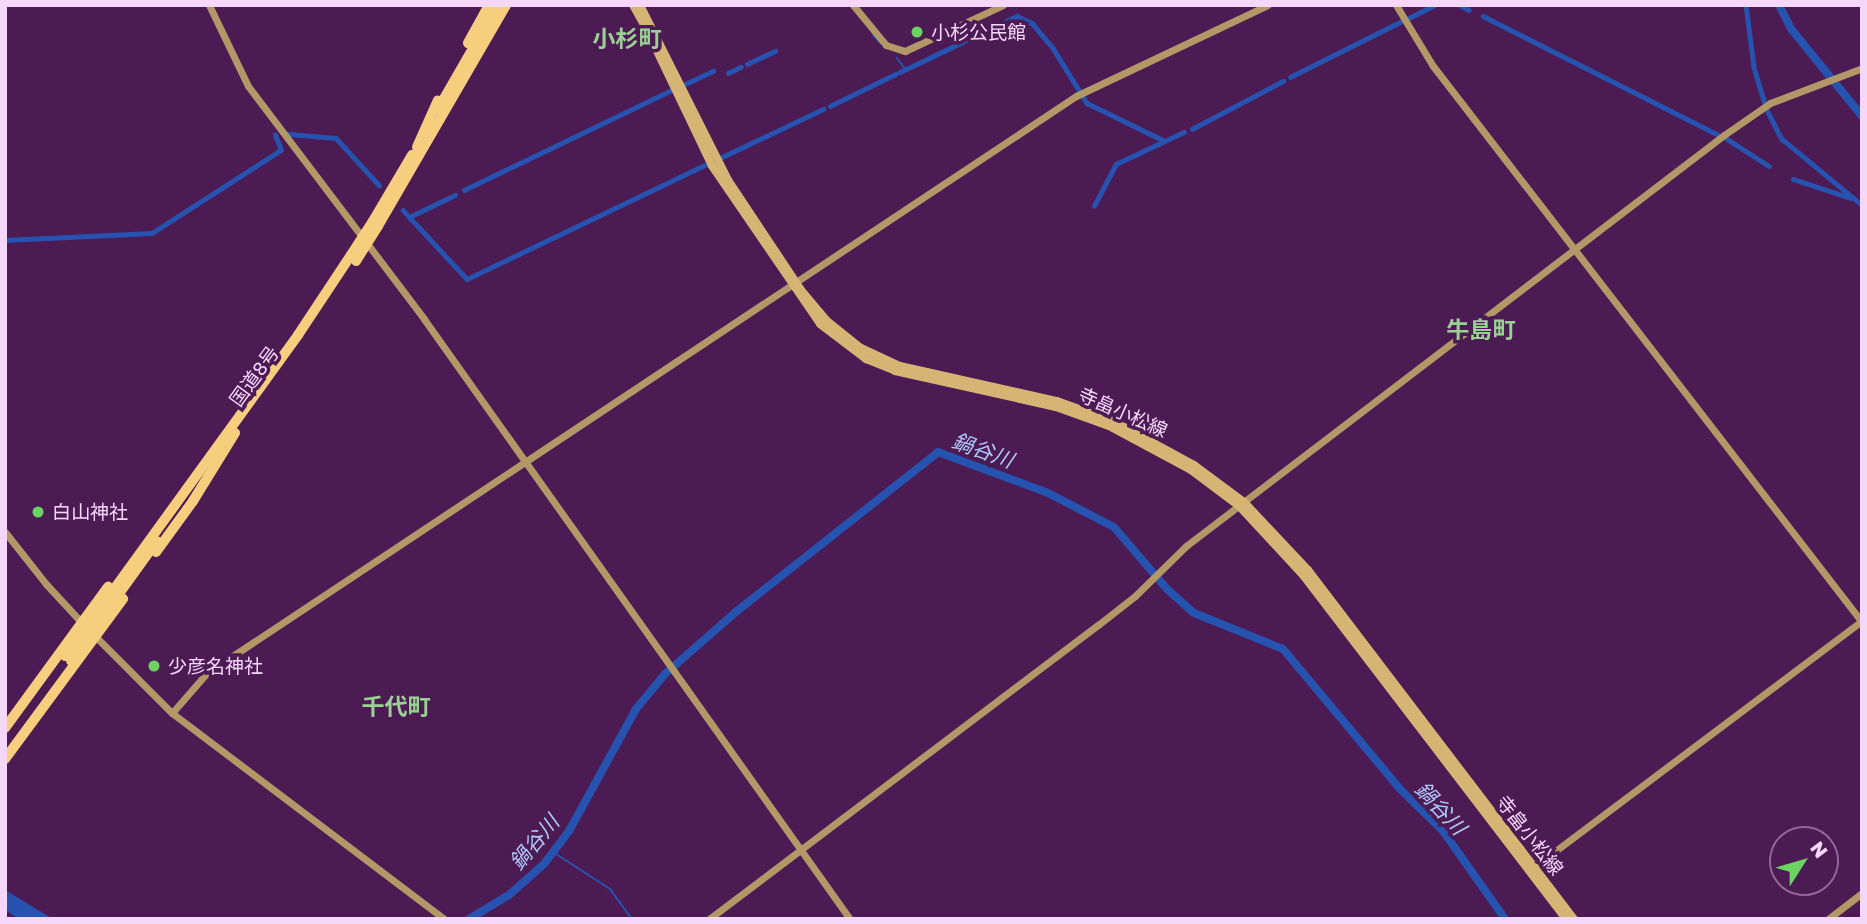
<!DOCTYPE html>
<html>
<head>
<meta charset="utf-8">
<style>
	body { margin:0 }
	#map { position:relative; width:1867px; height:924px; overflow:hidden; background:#4c1b53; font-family:"Golos Text","Noto Sans JP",sans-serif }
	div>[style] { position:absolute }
	.water>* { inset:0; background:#2553af }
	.stream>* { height:2px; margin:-1px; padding:0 1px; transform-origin:1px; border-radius:1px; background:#2553af }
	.canal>* { height:4.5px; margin:-2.25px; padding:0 2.25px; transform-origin:2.25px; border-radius:2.25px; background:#2553af }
	.river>* { height:8px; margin:-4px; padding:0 4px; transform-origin:4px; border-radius:4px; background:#2553af }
	.secondary>* { height:7px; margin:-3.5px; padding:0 3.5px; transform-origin:3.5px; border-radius:3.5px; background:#b39867 }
	.primary>* { height:8px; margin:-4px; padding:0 4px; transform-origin:4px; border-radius:4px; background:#d6b473 }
	.highway>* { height:10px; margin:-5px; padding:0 5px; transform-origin:5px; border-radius:5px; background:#f7cd7e }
	.highway-bridge>* { height:10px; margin:-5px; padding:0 5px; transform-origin:5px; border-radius:5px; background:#f7cd7e }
	.dots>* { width:19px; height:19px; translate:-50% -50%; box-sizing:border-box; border:4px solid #4c1b53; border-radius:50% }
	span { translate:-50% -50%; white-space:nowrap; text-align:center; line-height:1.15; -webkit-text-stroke:7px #4c1b53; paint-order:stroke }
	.poi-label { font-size:19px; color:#f5d8f9 }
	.left { translate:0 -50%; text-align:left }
	.street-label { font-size:19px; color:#f5d8f9 }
	.water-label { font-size:21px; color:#aec9f9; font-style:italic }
	.quarter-label { font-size:23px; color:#9ad094; font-weight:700 }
	.frame { position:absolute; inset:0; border:7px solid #f5d8f9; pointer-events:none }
	.north { position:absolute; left:1769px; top:826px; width:70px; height:70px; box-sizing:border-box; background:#4c1b53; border:2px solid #906795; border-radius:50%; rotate:53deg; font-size:19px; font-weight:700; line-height:28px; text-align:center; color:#f5d8f9 }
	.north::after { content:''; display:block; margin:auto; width:24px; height:32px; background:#6cd362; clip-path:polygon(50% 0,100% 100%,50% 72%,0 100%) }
</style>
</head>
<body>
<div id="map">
	<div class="water">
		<div style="clip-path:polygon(5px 890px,53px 919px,19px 919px,5px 910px)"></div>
	</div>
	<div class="stream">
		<div style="left:873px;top:35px;width:12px;rotate:48deg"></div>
		<div style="left:897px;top:58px;width:14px;rotate:54deg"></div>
		<div style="left:553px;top:852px;width:68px;rotate:33deg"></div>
		<div style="left:610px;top:889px;width:37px;rotate:54deg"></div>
	</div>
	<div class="canal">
		<div style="left:1460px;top:5px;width:10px;rotate:29deg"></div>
		<div style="left:1746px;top:5px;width:63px;rotate:82.6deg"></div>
		<div style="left:1483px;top:16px;width:264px;rotate:26.8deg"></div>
		<div style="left:1407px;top:19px;width:31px;rotate:-27deg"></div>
		<div style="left:747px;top:64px;width:31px;rotate:-25deg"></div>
		<div style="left:1755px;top:71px;width:41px;rotate:72.9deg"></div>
		<div style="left:1767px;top:110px;width:33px;rotate:63deg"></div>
		<div style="left:1782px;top:139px;width:104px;rotate:39.5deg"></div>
		<div style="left:900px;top:72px;width:130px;rotate:-25.6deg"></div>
		<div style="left:1017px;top:16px;width:17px;rotate:25deg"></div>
		<div style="left:1032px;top:23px;width:33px;rotate:50deg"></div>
		<div style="left:1053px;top:48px;width:65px;rotate:58.3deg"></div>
		<div style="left:1087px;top:103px;width:85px;rotate:26deg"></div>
		<div style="left:728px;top:73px;width:14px;rotate:-25deg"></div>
		<div style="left:1290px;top:77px;width:123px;rotate:-26.6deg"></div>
		<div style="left:685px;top:84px;width:31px;rotate:-25deg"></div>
		<div style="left:830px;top:106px;width:73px;rotate:-25.9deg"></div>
		<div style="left:1192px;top:129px;width:103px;rotate:-27.8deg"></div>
		<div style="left:289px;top:134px;width:47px;rotate:4.9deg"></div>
		<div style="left:336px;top:138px;width:64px;rotate:47.5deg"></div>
		<div style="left:1727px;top:139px;width:50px;rotate:32.7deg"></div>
		<div style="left:722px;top:157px;width:112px;rotate:-25.4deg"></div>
		<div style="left:1793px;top:179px;width:61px;rotate:18.1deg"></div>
		<div style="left:464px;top:190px;width:231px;rotate:-25.7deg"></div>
		<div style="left:1094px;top:206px;width:47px;rotate:-62.4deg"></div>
		<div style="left:1116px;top:164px;width:75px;rotate:-25.2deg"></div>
		<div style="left:403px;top:210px;width:15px;rotate:48deg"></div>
		<div style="left:409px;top:217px;width:51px;rotate:-25.6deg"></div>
		<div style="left:416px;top:224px;width:75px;rotate:47.2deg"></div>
		<div style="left:467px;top:279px;width:266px;rotate:-25.6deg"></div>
		<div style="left:5px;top:240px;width:147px;rotate:-2.7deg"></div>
		<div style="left:152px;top:233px;width:153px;rotate:-32.8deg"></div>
		<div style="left:281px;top:150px;width:16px;rotate:-112deg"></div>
	</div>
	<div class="river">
		<div style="left:1779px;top:5px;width:28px;rotate:63deg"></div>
		<div style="left:1792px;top:30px;width:111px;rotate:50.9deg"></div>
		<div style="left:469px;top:919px;width:47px;rotate:-31deg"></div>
		<div style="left:509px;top:895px;width:47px;rotate:-41.5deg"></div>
		<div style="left:544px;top:864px;width:41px;rotate:-52.9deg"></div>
		<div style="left:569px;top:831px;width:139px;rotate:-61.2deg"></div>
		<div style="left:636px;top:709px;width:45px;rotate:-50.4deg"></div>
		<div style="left:665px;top:674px;width:96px;rotate:-41.2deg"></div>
		<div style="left:737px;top:611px;width:256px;rotate:-38.3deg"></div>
		<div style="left:938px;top:452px;width:117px;rotate:20.4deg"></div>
		<div style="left:1048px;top:493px;width:74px;rotate:27.3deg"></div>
		<div style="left:1114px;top:527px;width:82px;rotate:49.5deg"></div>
		<div style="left:1167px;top:589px;width:36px;rotate:42deg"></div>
		<div style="left:1194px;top:613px;width:96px;rotate:22deg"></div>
		<div style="left:1283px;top:649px;width:182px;rotate:50.1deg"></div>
		<div style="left:1400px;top:789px;width:60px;rotate:44.3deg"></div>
		<div style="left:1443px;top:831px;width:108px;rotate:54.8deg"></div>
	</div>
	<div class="secondary">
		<div style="left:209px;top:5px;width:90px;rotate:64.3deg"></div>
		<div style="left:248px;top:86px;width:292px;rotate:52.9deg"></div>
		<div style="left:424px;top:319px;width:736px;rotate:54.63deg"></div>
		<div style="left:853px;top:5px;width:52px;rotate:50.5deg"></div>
		<div style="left:886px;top:45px;width:20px;rotate:18deg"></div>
		<div style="left:905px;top:51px;width:108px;rotate:-25.1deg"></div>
		<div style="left:1396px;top:5px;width:71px;rotate:58.8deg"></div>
		<div style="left:1433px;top:66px;width:702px;rotate:52.35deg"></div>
		<div style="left:5px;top:532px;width:66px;rotate:51.7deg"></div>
		<div style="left:46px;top:584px;width:56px;rotate:47.2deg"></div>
		<div style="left:92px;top:633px;width:113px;rotate:45deg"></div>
		<div style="left:172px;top:713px;width:341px;rotate:37.1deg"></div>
		<div style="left:172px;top:713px;width:50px;rotate:-49deg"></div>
		<div style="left:205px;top:675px;width:14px;rotate:-36deg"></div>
		<div style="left:216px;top:667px;width:1032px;rotate:-33.58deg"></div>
		<div style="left:1076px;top:96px;width:212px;rotate:-25.4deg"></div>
		<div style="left:1530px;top:870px;width:415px;rotate:-36.9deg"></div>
		<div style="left:709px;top:919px;width:488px;rotate:-37.1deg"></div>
		<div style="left:1098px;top:625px;width:47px;rotate:-38.1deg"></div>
		<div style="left:1135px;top:596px;width:71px;rotate:-44.4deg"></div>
		<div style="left:1186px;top:546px;width:677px;rotate:-37.38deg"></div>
		<div style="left:1724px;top:135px;width:56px;rotate:-34.8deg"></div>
		<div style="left:1770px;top:103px;width:98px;rotate:-20.8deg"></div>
		<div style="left:1828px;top:919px;width:43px;rotate:-37.4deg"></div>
	</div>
	<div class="primary">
		<div style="left:633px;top:5px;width:39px;rotate:61deg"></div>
		<div style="left:640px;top:5px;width:196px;rotate:63.3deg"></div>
		<div style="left:728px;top:180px;width:132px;rotate:56.4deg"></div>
		<div style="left:801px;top:290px;width:40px;rotate:50deg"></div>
		<div style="left:827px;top:321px;width:43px;rotate:38.5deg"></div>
		<div style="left:861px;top:348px;width:43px;rotate:24.8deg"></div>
		<div style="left:900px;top:366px;width:161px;rotate:12.6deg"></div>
		<div style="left:1057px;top:401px;width:62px;rotate:19.9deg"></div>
		<div style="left:1115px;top:422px;width:90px;rotate:28.6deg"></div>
		<div style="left:1194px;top:465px;width:62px;rotate:36.5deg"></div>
		<div style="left:1244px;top:502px;width:93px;rotate:46.7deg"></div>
		<div style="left:1308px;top:570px;width:439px;rotate:52.7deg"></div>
		<div style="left:657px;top:51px;width:127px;rotate:64.4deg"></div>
		<div style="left:712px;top:166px;width:191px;rotate:55.6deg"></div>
		<div style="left:820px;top:324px;width:58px;rotate:37.3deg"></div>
		<div style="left:866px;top:359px;width:31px;rotate:22deg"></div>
		<div style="left:895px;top:371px;width:165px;rotate:12.6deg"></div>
		<div style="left:1056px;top:407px;width:56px;rotate:19.7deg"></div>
		<div style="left:1109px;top:426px;width:93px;rotate:28.2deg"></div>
		<div style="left:1191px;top:470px;width:60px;rotate:36.9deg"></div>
		<div style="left:1239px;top:506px;width:94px;rotate:47.2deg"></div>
		<div style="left:1303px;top:575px;width:433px;rotate:52.6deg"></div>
	</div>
	<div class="highway">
		<div style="left:468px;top:43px;width:43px;rotate:-61.1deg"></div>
		<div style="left:438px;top:109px;width:120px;rotate:-60deg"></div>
		<div style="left:417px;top:147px;width:51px;rotate:-65.9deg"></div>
		<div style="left:373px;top:221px;width:77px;rotate:-59.4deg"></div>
		<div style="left:378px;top:226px;width:255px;rotate:-59.9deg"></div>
		<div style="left:156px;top:552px;width:63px;rotate:-54deg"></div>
		<div style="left:193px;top:501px;width:80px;rotate:-58.3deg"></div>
		<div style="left:107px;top:599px;width:326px;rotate:-54.1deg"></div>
		<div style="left:298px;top:335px;width:96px;rotate:-56.5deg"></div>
		<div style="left:113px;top:602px;width:75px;rotate:-54.2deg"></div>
		<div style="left:5px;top:728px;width:175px;rotate:-53.9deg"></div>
		<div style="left:5px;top:759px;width:199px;rotate:-53.6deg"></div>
	</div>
	<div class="highway-bridge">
		<div style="left:351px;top:255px;width:40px;rotate:-57.1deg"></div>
		<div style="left:356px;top:261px;width:41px;rotate:-57.8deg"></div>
		<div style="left:65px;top:656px;width:71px;rotate:-53.6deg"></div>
		<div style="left:71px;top:661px;width:72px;rotate:-54.6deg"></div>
	</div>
	<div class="dots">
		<div style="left:917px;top:32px;background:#6cd362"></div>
		<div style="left:38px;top:512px;background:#6cd362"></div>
		<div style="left:154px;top:666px;background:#6cd362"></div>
	</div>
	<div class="poi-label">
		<span class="left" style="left:931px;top:32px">小杉公民館</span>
		<span class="left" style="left:52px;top:512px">白山神社</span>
		<span class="left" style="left:168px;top:666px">少彦名神社</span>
	</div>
	<div class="street-label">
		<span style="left:254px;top:376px;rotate:-54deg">国道8号</span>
		<span style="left:1123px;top:412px;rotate:24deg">寺畠小松線</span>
		<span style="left:1530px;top:835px;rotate:52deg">寺畠小松線</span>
	</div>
	<div class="water-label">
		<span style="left:983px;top:450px;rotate:20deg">鍋谷川</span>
		<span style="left:1441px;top:808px;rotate:47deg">鍋谷川</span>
		<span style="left:534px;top:842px;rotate:-50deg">鍋谷川</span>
	</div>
	<div class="quarter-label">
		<span style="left:627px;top:38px">小杉町</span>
		<span style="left:1481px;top:329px">牛島町</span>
		<span style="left:396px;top:706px">千代町</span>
	</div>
	<div class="frame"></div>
	<div class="north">N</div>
</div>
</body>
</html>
